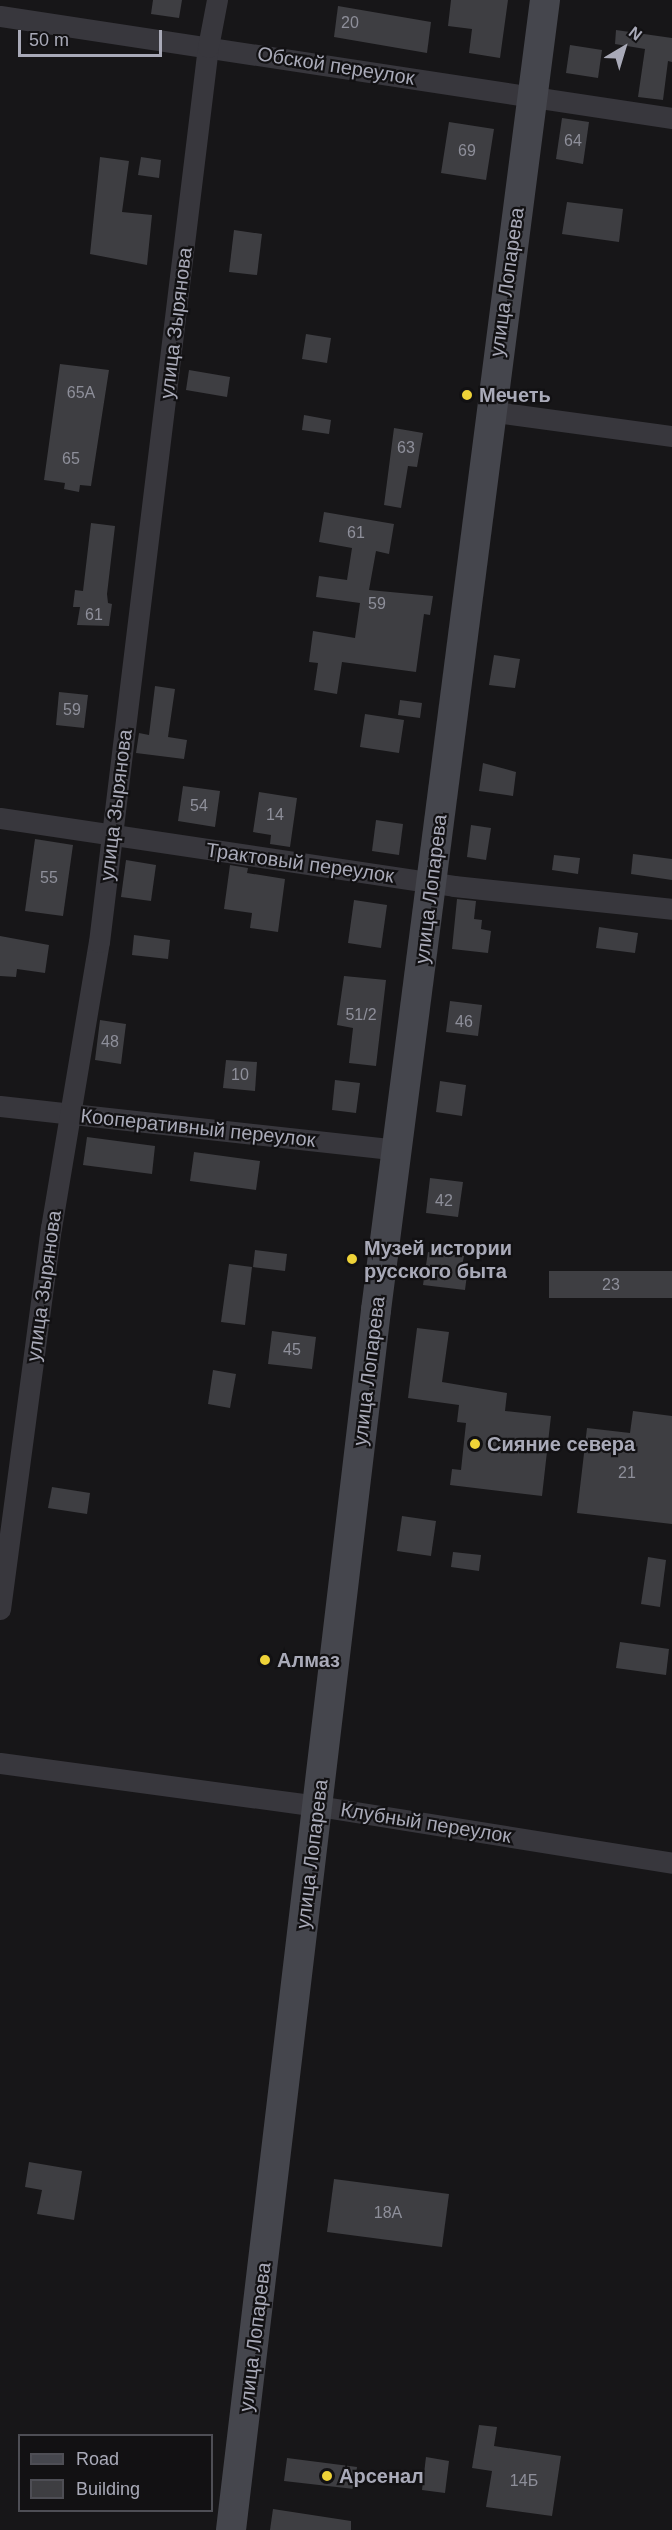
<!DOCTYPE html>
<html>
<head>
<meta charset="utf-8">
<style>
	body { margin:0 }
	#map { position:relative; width:672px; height:2530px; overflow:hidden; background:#171618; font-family:Helvetica,sans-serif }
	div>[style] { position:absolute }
	.building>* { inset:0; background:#3e3e42 }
	.minor>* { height:21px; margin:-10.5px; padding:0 10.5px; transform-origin:10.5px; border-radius:10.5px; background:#38373d }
	.secondary>* { height:30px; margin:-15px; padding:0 15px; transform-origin:15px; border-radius:15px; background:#45464d }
	.dots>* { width:16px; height:16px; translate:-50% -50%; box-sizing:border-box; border:3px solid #121113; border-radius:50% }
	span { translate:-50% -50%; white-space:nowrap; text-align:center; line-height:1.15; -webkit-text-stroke:4.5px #121113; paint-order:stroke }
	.number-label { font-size:16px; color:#8e8f9a }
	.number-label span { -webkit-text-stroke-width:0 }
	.street-label { font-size:20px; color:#a9aab8 }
	.poi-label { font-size:20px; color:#a9aab8; font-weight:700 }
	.left { translate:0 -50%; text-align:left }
	.legend { position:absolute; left:18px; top:2434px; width:195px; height:78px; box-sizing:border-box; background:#121113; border:2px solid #4e4e55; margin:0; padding:8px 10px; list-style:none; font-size:18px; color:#a9aab8 }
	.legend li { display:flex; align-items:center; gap:12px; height:30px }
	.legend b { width:30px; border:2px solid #4e4e55 }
	.north { position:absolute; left:594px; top:18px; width:60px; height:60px; -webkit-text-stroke:4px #121113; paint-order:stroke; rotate:38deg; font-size:16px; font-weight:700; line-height:24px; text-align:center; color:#a9aab8 }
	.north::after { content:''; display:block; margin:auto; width:21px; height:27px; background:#a9aab8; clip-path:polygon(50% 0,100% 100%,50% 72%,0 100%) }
	.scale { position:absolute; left:18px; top:30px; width:144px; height:27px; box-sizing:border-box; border:3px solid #a9aab8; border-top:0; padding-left:8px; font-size:18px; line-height:21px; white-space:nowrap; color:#a9aab8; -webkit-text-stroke:4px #121113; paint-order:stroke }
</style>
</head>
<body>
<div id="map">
	<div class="building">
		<div style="clip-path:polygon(153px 0,182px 0,179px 18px,151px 14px)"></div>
		<div style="clip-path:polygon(451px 0,508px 0,500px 58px,469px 53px,472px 29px,448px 26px)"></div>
		<div style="clip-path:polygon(338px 6px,431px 22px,427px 53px,334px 37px)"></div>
		<div style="clip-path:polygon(616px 30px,672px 38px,672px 62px,668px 61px,663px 100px,638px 97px,645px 49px,615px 44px)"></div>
		<div style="clip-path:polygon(570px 45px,602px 50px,598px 78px,566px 73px)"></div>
		<div style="clip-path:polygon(562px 118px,589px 122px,583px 164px,556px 159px)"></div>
		<div style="clip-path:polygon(449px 122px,494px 129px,486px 180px,441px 173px)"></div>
		<div style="clip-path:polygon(100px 157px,129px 161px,122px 212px,152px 215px,147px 265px,90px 254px)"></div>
		<div style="clip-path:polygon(141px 157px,161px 160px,159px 178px,138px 175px)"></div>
		<div style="clip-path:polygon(567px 202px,623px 209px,619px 242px,562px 234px)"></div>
		<div style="clip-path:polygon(234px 230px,262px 234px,257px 275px,229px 272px)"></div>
		<div style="clip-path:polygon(306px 334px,331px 338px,327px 363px,302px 359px)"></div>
		<div style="clip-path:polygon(60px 364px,109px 370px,91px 486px,80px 485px,79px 492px,64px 489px,65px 483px,44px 480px)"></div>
		<div style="clip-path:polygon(189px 370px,230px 377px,227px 397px,186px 390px)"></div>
		<div style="clip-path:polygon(304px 415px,331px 420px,329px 434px,302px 430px)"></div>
		<div style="clip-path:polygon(394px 428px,423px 433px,417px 467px,408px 466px,401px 508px,384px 505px)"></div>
		<div style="clip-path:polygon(324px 512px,394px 524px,389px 554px,376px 551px,369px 590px,433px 596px,430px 615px,424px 614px,416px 672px,342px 662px,337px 694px,314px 690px,318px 663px,309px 662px,313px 631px,355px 638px,360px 603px,316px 597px,319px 576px,347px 580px,352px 548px,319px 542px)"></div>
		<div style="clip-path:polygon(91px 523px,115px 526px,107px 594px,108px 603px,112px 604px,109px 626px,77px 625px,80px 607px,73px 607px,75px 590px,83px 591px)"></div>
		<div style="clip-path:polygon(494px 655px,520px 659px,515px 688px,489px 685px)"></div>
		<div style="clip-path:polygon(155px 686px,175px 689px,168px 737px,187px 740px,184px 759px,136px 753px,139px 733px,149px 735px)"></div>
		<div style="clip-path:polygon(59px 692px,88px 695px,84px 728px,56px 725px)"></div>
		<div style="clip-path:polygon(400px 700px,422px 703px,420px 718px,398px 715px)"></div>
		<div style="clip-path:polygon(365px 714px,404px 720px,399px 753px,360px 747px)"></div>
		<div style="clip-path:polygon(483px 763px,516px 772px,513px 796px,479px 791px)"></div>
		<div style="clip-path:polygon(183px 786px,220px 791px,215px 827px,178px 821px)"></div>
		<div style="clip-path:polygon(259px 792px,297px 798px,290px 847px,270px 844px,271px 835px,253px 832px)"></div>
		<div style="clip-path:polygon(376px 820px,403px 824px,399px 855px,372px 851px)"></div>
		<div style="clip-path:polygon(471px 825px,491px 828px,486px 860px,467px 857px)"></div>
		<div style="clip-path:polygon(35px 839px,73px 845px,63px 916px,25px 911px)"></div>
		<div style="clip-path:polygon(633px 854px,672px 859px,672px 880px,631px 874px)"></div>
		<div style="clip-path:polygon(554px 855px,580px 858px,578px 874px,552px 870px)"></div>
		<div style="clip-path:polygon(126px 860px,156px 865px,151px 901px,121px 897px)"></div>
		<div style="clip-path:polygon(230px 865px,248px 868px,247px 873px,285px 879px,278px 932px,250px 928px,252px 913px,224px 909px)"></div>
		<div style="clip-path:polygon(457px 899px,476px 901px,474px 919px,482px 920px,481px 929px,491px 931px,488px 953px,452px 949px)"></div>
		<div style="clip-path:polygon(354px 900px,387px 905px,381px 948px,348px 943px)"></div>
		<div style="clip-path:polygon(599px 927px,638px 933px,635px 953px,596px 948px)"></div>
		<div style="clip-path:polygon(134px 935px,170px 940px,168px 959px,132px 955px)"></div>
		<div style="clip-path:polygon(0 936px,49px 945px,45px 973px,17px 969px,16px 977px,0 976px)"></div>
		<div style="clip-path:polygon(344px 976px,386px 980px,376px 1066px,349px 1063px,353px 1028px,337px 1025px)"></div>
		<div style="clip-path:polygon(450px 1001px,482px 1005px,478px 1036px,446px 1032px)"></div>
		<div style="clip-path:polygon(100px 1020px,126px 1024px,121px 1064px,95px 1060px)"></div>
		<div style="clip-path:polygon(226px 1060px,257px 1062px,255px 1091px,223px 1088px)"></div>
		<div style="clip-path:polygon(335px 1080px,360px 1083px,356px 1113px,332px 1110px)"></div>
		<div style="clip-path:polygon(440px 1081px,466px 1085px,462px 1116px,436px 1112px)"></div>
		<div style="clip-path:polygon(87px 1137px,155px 1146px,152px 1174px,83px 1165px)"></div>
		<div style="clip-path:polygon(194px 1152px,260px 1161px,256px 1190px,190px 1181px)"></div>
		<div style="clip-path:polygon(430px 1178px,463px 1182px,458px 1217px,426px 1213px)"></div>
		<div style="clip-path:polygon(255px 1250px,287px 1254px,285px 1271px,253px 1267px)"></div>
		<div style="clip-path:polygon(428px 1252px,464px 1256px,462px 1266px,468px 1267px,465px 1290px,423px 1285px)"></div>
		<div style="clip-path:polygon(229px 1264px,252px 1267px,245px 1325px,221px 1322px)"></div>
		<div style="clip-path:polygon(549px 1271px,672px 1271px,672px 1298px,549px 1298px)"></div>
		<div style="clip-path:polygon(417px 1328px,449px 1332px,442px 1382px,507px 1393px,505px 1411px,551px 1416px,542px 1496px,450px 1485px,452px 1469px,461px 1470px,466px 1423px,457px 1422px,459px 1405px,408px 1398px)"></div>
		<div style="clip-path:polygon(272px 1331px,316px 1337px,312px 1369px,268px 1364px)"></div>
		<div style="clip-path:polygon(213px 1370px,236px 1374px,230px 1408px,208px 1404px)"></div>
		<div style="clip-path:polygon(633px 1411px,672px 1416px,672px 1524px,577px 1513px,587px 1428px,630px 1433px)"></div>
		<div style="clip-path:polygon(52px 1487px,90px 1493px,87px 1514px,48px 1508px)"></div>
		<div style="clip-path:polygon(402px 1516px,436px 1521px,431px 1556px,397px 1551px)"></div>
		<div style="clip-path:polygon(453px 1552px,481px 1555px,479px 1571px,451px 1567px)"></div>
		<div style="clip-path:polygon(648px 1557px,666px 1560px,660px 1607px,641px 1604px)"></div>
		<div style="clip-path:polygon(620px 1642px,669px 1649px,666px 1675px,616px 1668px)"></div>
		<div style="clip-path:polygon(29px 2162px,82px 2171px,74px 2220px,37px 2214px,42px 2190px,25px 2187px)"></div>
		<div style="clip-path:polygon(334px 2179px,449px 2194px,442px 2247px,327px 2232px)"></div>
		<div style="clip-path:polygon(479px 2425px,497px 2427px,494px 2446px,561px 2456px,552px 2516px,486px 2507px,492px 2471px,472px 2468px)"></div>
		<div style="clip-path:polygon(426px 2457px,449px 2461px,445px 2493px,422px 2490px)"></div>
		<div style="clip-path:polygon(287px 2458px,357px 2467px,354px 2489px,284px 2481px)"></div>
		<div style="clip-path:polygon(273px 2509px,351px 2521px,351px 2530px,270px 2530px)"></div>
	</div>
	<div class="minor">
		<div style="left:0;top:16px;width:680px;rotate:8.63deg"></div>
		<div style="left:489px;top:411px;width:185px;rotate:7.8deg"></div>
		<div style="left:0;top:818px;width:459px;rotate:8.5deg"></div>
		<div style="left:454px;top:886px;width:219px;rotate:6deg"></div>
		<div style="left:0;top:1106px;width:398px;rotate:6.3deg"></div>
		<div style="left:0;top:1609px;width:384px;rotate:-82.4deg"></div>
		<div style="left:51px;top:1228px;width:290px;rotate:-80.5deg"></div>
		<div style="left:99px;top:942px;width:902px;rotate:-83.06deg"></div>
		<div style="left:208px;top:47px;width:48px;rotate:-79.2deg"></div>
		<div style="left:0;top:1763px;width:321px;rotate:7.7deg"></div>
		<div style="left:318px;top:1806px;width:359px;rotate:9.1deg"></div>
	</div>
	<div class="secondary">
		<div style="left:231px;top:2530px;width:1229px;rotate:-83.22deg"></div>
		<div style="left:376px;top:1310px;width:1321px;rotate:-82.65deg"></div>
	</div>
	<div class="dots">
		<div style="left:467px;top:395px;background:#efd338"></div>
		<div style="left:352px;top:1259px;background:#efd338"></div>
		<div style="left:475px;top:1444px;background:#efd338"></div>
		<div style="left:265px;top:1660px;background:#efd338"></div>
		<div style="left:327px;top:2476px;background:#efd338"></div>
	</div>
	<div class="number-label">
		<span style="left:350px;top:23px">20</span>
		<span style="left:573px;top:141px">64</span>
		<span style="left:467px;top:151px">69</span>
		<span style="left:81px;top:393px">65А</span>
		<span style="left:406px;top:448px">63</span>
		<span style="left:71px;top:459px">65</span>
		<span style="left:356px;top:533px">61</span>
		<span style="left:377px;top:604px">59</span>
		<span style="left:94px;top:615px">61</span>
		<span style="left:72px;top:710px">59</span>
		<span style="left:199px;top:806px">54</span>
		<span style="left:275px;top:815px">14</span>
		<span style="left:49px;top:878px">55</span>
		<span style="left:361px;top:1015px">51/2</span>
		<span style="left:464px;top:1022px">46</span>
		<span style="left:110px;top:1042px">48</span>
		<span style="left:240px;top:1075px">10</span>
		<span style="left:444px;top:1201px">42</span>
		<span style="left:611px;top:1285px">23</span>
		<span style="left:292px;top:1350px">45</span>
		<span style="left:627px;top:1473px">21</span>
		<span style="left:388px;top:2213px">18А</span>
		<span style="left:524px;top:2481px">14Б</span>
	</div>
	<div class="street-label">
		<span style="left:336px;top:66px;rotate:9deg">Обской переулок</span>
		<span style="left:507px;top:282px;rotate:-82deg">улица Лопарева</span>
		<span style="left:176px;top:323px;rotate:-83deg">улица Зырянова</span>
		<span style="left:116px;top:805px;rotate:-83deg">улица Зырянова</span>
		<span style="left:300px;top:863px;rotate:8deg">Трактовый переулок</span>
		<span style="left:431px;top:889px;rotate:-83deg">улица Лопарева</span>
		<span style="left:198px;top:1128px;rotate:6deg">Кооперативный переулок</span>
		<span style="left:44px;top:1286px;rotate:-82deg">улица Зырянова</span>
		<span style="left:369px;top:1371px;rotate:-83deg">улица Лопарева</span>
		<span style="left:426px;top:1823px;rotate:9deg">Клубный переулок</span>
		<span style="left:312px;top:1854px;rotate:-83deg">улица Лопарева</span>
		<span style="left:255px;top:2337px;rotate:-83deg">улица Лопарева</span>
	</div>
	<div class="poi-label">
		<span class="left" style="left:479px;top:395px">Мечеть</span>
		<span class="left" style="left:364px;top:1260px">Музей истории<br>русского быта</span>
		<span class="left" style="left:487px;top:1444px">Сияние севера</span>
		<span class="left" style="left:277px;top:1660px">Алмаз</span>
		<span class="left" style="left:339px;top:2476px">Арсенал</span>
	</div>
	<ul class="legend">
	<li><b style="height:8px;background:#45464d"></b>Road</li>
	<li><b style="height:16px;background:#3e3e42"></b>Building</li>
	</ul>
	<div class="north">N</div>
	<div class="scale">50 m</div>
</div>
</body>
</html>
